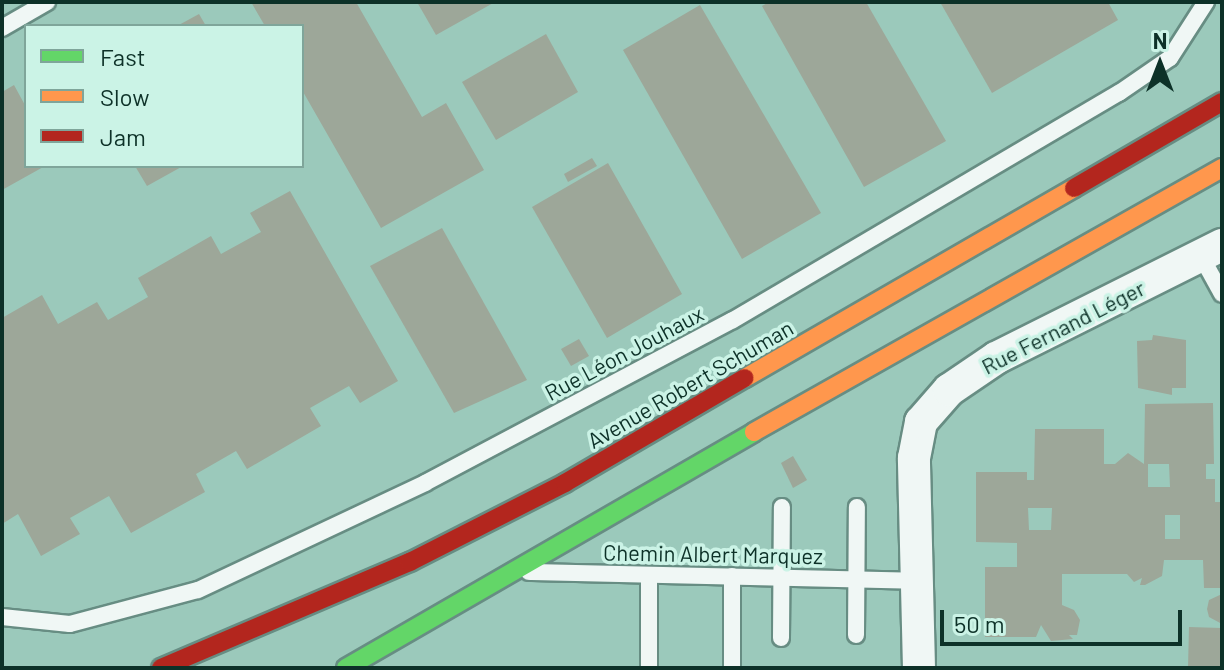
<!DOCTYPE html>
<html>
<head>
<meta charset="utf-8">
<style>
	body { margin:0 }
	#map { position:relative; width:1224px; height:670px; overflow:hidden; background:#9bc9bb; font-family:Barlow,sans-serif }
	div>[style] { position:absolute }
	.building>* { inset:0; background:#9da799 }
	.roads { filter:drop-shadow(2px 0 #678d83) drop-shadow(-2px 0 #678d83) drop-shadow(0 2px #678d83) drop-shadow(0 -2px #678d83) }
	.lane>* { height:16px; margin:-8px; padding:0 8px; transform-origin:8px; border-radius:8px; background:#f0f7f5 }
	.street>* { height:32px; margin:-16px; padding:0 16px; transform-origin:16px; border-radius:16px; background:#f0f7f5 }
	.fast>* { height:18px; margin:-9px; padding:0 9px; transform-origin:9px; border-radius:9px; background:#63d668 }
	.slow>* { height:18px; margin:-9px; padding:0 9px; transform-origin:9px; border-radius:9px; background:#ff974d }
	.jam>* { height:18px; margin:-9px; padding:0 9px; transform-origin:9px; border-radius:9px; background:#b3261e }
	span { translate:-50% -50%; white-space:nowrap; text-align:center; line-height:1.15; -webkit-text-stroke:7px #cbf3e6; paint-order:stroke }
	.street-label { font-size:22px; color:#0d3128 }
	.frame { position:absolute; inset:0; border:4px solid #0d3128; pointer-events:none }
	.legend { position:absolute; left:24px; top:24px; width:280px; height:144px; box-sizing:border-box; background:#cbf3e6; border:2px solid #7fa59a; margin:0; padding:10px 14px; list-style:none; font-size:24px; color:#0d3128 }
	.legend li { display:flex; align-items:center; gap:16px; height:40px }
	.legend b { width:40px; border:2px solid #7fa59a }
	.north { position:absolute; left:1120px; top:24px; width:80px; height:80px; -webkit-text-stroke:6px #cbf3e6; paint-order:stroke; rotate:0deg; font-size:22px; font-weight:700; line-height:32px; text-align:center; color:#0d3128 }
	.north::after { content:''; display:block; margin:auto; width:28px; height:36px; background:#0d3128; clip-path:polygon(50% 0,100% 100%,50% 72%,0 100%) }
	.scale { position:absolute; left:940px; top:610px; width:242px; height:36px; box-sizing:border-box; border:4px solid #0d3128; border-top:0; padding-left:10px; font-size:24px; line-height:28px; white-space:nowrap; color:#0d3128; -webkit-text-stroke:6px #cbf3e6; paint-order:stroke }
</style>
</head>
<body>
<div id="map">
	<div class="building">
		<div style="clip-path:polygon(251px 2px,356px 2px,422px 117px,446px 103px,484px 170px,381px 228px,302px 90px,302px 26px,265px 26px)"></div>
		<div style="clip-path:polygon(417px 2px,495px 2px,436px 35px)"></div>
		<div style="clip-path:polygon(769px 2px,866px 2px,946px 141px,864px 187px,762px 6px)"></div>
		<div style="clip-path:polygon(940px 2px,1108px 2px,1118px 20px,992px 93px)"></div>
		<div style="clip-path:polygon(700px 5px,821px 213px,742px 259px,623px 50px)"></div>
		<div style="clip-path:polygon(199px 14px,206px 26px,177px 26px)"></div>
		<div style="clip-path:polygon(546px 34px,578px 92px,496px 140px,462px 82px)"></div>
		<div style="clip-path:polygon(14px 85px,26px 107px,26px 166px,45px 166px,2px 190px,2px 92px)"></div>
		<div style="clip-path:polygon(592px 158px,597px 166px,568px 182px,564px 174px)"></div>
		<div style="clip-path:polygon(608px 163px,682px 294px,607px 338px,532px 207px)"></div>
		<div style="clip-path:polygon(135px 166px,183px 166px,147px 186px)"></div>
		<div style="clip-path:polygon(290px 191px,398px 381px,360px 403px,349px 386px,310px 408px,321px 426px,247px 469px,236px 451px,196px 474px,205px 492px,131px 533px,109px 496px,70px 518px,80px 534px,41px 556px,18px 514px,2px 524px,2px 318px,42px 295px,58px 324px,97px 302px,108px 320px,148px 297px,138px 278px,211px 236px,221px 254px,261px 232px,250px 213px)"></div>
		<div style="clip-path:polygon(442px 228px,527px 380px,454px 413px,370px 266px)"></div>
		<div style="clip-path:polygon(1153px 335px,1186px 340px,1186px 388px,1172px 388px,1172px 395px,1138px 388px,1137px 341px,1152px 340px)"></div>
		<div style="clip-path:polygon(579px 339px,589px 356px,571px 366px,561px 349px)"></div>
		<div style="clip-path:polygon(evenodd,1213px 403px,1214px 464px,1206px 464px,1206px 479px,1215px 479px,1215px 502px,1222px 502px,1222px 588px,1204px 588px,1203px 560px,1164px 560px,1162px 576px,1145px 585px,1140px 585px,1142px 578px,1134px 582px,1127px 574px,1062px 574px,1062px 605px,1074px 610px,1080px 620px,1077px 635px,1069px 635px,1073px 639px,1051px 641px,1041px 625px,1036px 637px,985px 637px,985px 567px,1017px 567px,1017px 543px,976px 542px,976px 472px,1027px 472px,1027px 480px,1034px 480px,1035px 429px,1104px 429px,1104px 464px,1115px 464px,1128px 453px,1144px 464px,1145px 404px,1213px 403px,1148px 464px,1169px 464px,1170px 487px,1148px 487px,1148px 464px,1213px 403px,1028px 508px,1052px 508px,1051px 530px,1029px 530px,1028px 508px,1213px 403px,1165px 515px,1180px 515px,1180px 539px,1165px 539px,1165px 515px)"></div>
		<div style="clip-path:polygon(793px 456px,807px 480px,793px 488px,781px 463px)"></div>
		<div style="clip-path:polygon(1222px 594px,1222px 624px,1209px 617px,1207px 609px,1209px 600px)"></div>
		<div style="clip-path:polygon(1189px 627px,1222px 628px,1222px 668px,1188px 668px)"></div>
	</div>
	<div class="roads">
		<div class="lane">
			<div style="left:2px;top:28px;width:52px;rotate:-30deg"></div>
			<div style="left:1201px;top:256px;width:43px;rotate:61.1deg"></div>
			<div style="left:529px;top:572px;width:388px;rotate:1.3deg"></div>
			<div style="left:732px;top:576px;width:92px;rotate:90deg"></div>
			<div style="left:2px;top:617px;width:68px;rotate:5.9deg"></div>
			<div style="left:70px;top:624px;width:132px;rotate:-14.9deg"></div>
			<div style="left:198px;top:590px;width:251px;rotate:-25.2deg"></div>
			<div style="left:425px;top:483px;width:348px;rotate:-27.9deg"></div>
			<div style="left:733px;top:320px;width:448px;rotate:-30.5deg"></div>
			<div style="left:1119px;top:93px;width:62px;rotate:-34.5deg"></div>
			<div style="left:1170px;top:58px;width:67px;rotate:-57.3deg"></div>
			<div style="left:856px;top:635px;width:128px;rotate:-89.6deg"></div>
			<div style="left:781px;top:638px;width:131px;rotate:-89.6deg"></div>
			<div style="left:649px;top:668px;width:93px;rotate:-90deg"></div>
		</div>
		<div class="street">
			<div style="left:919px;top:668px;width:210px;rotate:-91.4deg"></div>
			<div style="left:914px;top:458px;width:37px;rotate:-79deg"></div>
			<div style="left:921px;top:422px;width:43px;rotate:-48.8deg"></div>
			<div style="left:949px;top:390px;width:57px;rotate:-34.2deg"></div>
			<div style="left:996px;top:358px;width:253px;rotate:-26.6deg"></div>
		</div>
		<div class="fast">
			<div style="left:346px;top:668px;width:471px;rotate:-30deg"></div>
		</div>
		<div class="slow">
			<div style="left:745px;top:378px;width:380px;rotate:-30deg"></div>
			<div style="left:754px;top:432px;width:537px;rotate:-29.43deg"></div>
		</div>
		<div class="jam">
			<div style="left:1074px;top:188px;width:171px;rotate:-30.2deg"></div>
			<div style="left:161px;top:668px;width:271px;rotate:-23.1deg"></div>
			<div style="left:410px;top:562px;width:174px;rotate:-27deg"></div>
			<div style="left:565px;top:483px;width:208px;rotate:-30.3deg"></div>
		</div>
	</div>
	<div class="street-label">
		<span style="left:1063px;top:327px;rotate:-27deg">Rue Fernand Léger</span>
		<span style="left:624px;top:353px;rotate:-28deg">Rue Léon Jouhaux</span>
		<span style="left:690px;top:384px;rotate:-30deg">Avenue Robert Schuman</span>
		<span style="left:713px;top:554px;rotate:1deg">Chemin Albert Marquez</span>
	</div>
	<div class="frame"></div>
	<ul class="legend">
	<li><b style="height:10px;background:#63d668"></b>Fast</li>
	<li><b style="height:10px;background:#ff974d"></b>Slow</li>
	<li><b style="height:10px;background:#b3261e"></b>Jam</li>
	</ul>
	<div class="north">N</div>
	<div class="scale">50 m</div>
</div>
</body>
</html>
